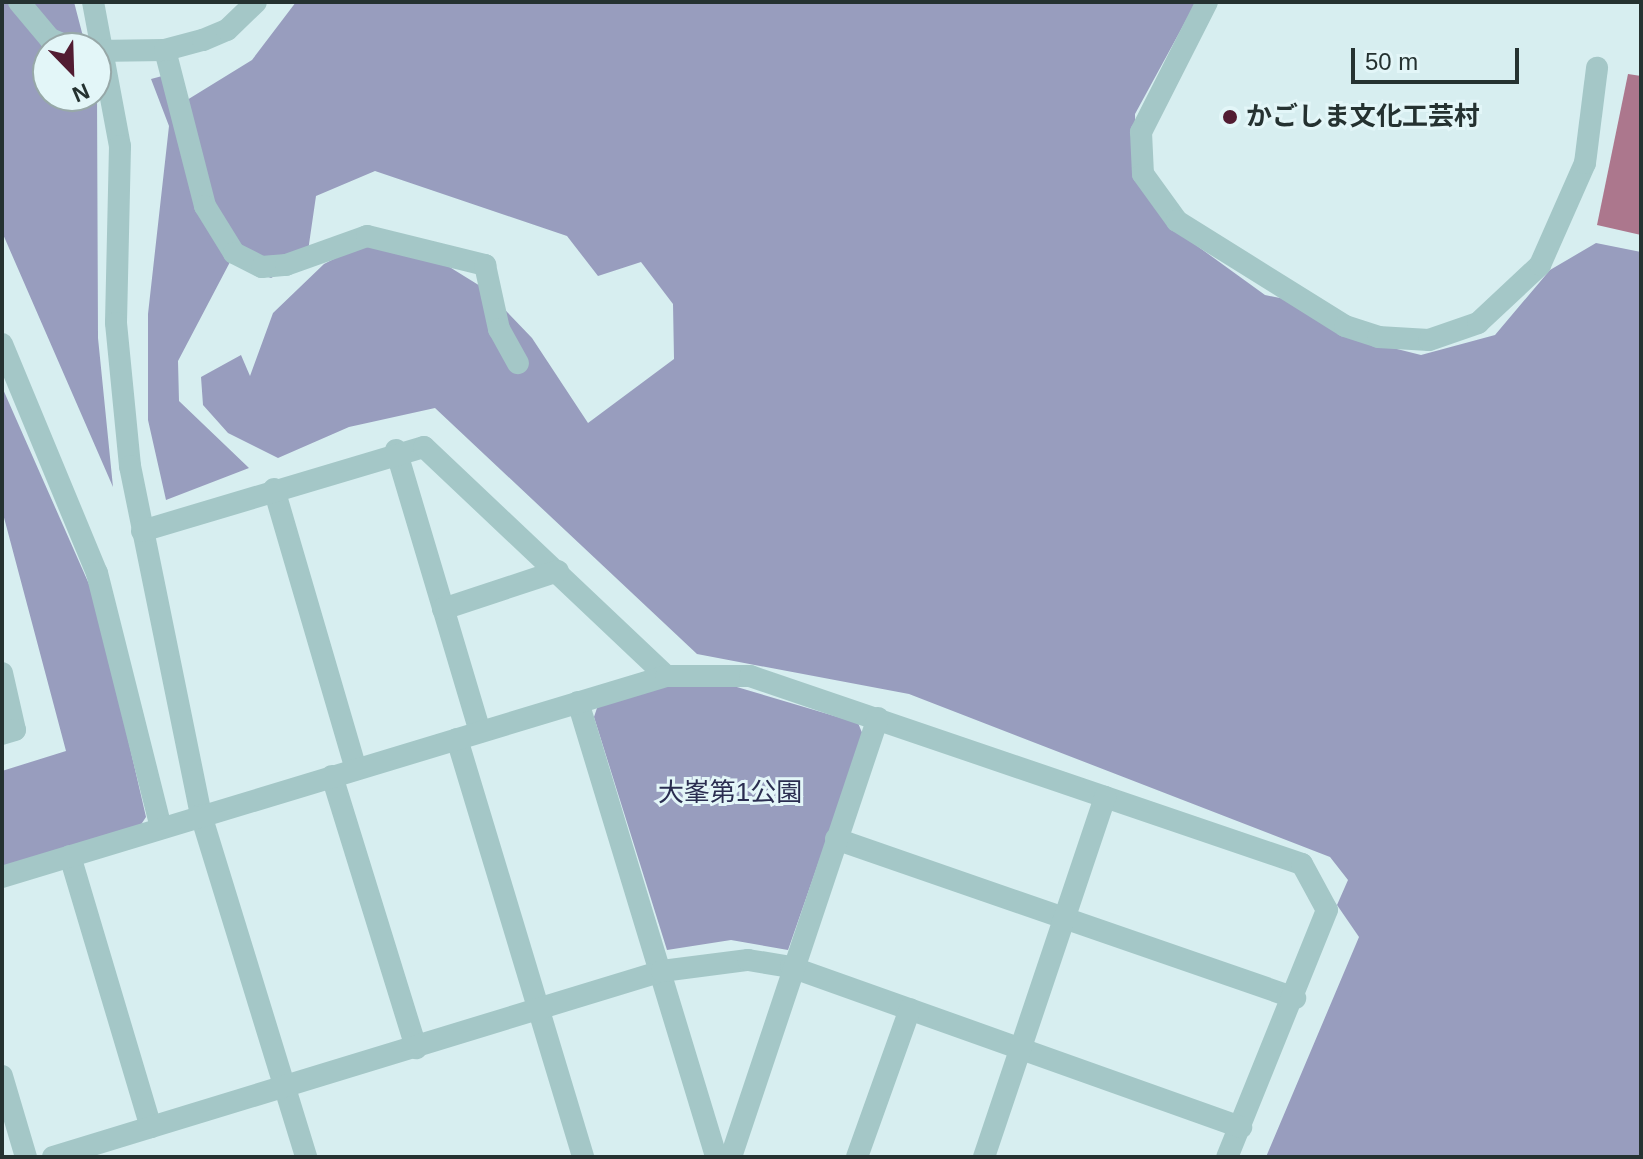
<!DOCTYPE html>
<html>
<head>
<meta charset="utf-8">
<style>
	body { margin:0 }
	#map { position:relative; width:1643px; height:1159px; overflow:hidden; background:#d7eef0; font-family:Arial,"Noto Sans JP",sans-serif }
	div>[style] { position:absolute }
	.green>* { inset:0; background:#989dbe }
	.water>* { inset:0; background:#ac778d }
	.minor>* { height:22px; margin:-11px; padding:0 11px; transform-origin:11px; border-radius:11px; background:#a4c7c7 }
	.tertiary>* { height:22px; margin:-11px; padding:0 11px; transform-origin:11px; border-radius:11px; background:#a4c7c7 }
	.dots>* { width:22px; height:22px; translate:-50% -50%; box-sizing:border-box; border:4px solid #e3f6f8; border-radius:50% }
	span { translate:-50% -50%; white-space:nowrap; text-align:center; line-height:1.15; -webkit-text-stroke:6px #e3f6f8; paint-order:stroke }
	.poi-label { font-size:26px; color:#253231; font-weight:700 }
	.left { translate:0 -50%; text-align:left }
	.park-label { font-size:26px; color:#2a2d50 }
	.frame { position:absolute; inset:0; border:4px solid #253231; pointer-events:none }
	.north { position:absolute; left:32px; top:32px; width:80px; height:80px; box-sizing:border-box; background:#e3f6f8; border:2px solid #97a8a8; border-radius:50%; rotate:157deg; font-size:22px; font-weight:700; line-height:32px; text-align:center; color:#253231 }
	.north::after { content:''; display:block; margin:auto; width:28px; height:36px; background:#521c32; clip-path:polygon(50% 0,100% 100%,50% 72%,0 100%) }
	.scale { position:absolute; left:1351px; top:48px; width:168px; height:36px; box-sizing:border-box; border:4px solid #253231; border-top:0; padding-left:10px; font-size:24px; line-height:28px; white-space:nowrap; color:#253231; -webkit-text-stroke:6px #e3f6f8; paint-order:stroke }
</style>
</head>
<body>
<div id="map">
	<div class="green">
		<div style="clip-path:polygon(2px 2px,74px 2px,86px 48px,48px 48px,48px 96px,97px 91px,98px 338px,113px 487px,2px 232px)"></div>
		<div style="clip-path:polygon(296px 2px,1196px 2px,1135px 114px,1136px 177px,1182px 235px,1265px 295px,1315px 305px,1345px 336px,1421px 355px,1495px 335px,1550px 270px,1596px 243px,1641px 252px,1641px 1157px,1266px 1157px,1359px 937px,1337px 905px,1348px 880px,1330px 857px,909px 694px,697px 654px,435px 408px,349px 427px,278px 458px,228px 433px,203px 405px,201px 377px,241px 355px,250px 376px,273px 313px,324px 264px,373px 239px,443px 263px,485px 289px,532px 338px,588px 423px,674px 359px,673px 304px,641px 262px,598px 276px,567px 236px,375px 171px,316px 196px,307px 258px,271px 278px,230px 262px,178px 361px,179px 401px,249px 468px,166px 500px,148px 420px,148px 314px,169px 126px,151px 79px,166px 75px,187px 100px,252px 60px)"></div>
		<div style="clip-path:polygon(2px 387px,96px 600px,146px 817px,140px 826px,2px 868px,2px 771px,66px 751px,2px 510px)"></div>
		<div style="clip-path:polygon(730px 685px,858px 723px,863px 735px,788px 950px,731px 940px,667px 950px,594px 717px,598px 705px,666px 686px)"></div>
	</div>
	<div class="water">
		<div style="clip-path:polygon(1628px 74px,1641px 76px,1641px 235px,1597px 225px)"></div>
	</div>
	<div class="minor">
		<div style="left:19px;top:2px;width:48px;rotate:50deg"></div>
		<div style="left:50px;top:39px;width:23px;rotate:23deg"></div>
		<div style="left:93px;top:2px;width:147px;rotate:79.4deg"></div>
		<div style="left:120px;top:146px;width:177px;rotate:91.3deg"></div>
		<div style="left:116px;top:323px;width:144px;rotate:84.4deg"></div>
		<div style="left:130px;top:466px;width:356px;rotate:78.5deg"></div>
		<div style="left:201px;top:815px;width:358px;rotate:72.9deg"></div>
		<div style="left:1207px;top:2px;width:146px;rotate:116.9deg"></div>
		<div style="left:1141px;top:132px;width:42px;rotate:87.3deg"></div>
		<div style="left:1143px;top:174px;width:58px;rotate:54.1deg"></div>
		<div style="left:1177px;top:221px;width:198px;rotate:32deg"></div>
		<div style="left:1345px;top:326px;width:35px;rotate:18deg"></div>
		<div style="left:1378px;top:337px;width:51px;rotate:3.4deg"></div>
		<div style="left:1429px;top:340px;width:52px;rotate:-19.1deg"></div>
		<div style="left:1478px;top:323px;width:85px;rotate:-43.1deg"></div>
		<div style="left:1540px;top:265px;width:111px;rotate:-66.2deg"></div>
		<div style="left:1585px;top:163px;width:96px;rotate:-82.8deg"></div>
		<div style="left:165px;top:50px;width:161px;rotate:75.6deg"></div>
		<div style="left:205px;top:206px;width:55px;rotate:58.3deg"></div>
		<div style="left:234px;top:253px;width:31px;rotate:27deg"></div>
		<div style="left:262px;top:267px;width:24px;rotate:-5deg"></div>
		<div style="left:286px;top:265px;width:86px;rotate:-19.7deg"></div>
		<div style="left:367px;top:236px;width:122px;rotate:13.8deg"></div>
		<div style="left:485px;top:265px;width:66px;rotate:77.7deg"></div>
		<div style="left:499px;top:329px;width:39px;rotate:61deg"></div>
		<div style="left:96px;top:51px;width:69px;rotate:-0.8deg"></div>
		<div style="left:165px;top:50px;width:39px;rotate:-15deg"></div>
		<div style="left:203px;top:40px;width:26px;rotate:-23deg"></div>
		<div style="left:227px;top:30px;width:40px;rotate:-44deg"></div>
		<div style="left:2px;top:344px;width:248px;rotate:67.5deg"></div>
		<div style="left:97px;top:573px;width:263px;rotate:75.9deg"></div>
		<div style="left:396px;top:450px;width:294px;rotate:73.4deg"></div>
		<div style="left:274px;top:489px;width:292px;rotate:73.7deg"></div>
		<div style="left:142px;top:531px;width:294px;rotate:-16.6deg"></div>
		<div style="left:424px;top:447px;width:333px;rotate:43.4deg"></div>
		<div style="left:443px;top:609px;width:121px;rotate:-18.3deg"></div>
		<div style="left:578px;top:702px;width:475px;rotate:73.1deg"></div>
		<div style="left:457px;top:739px;width:437px;rotate:73.2deg"></div>
		<div style="left:332px;top:776px;width:285px;rotate:72.8deg"></div>
		<div style="left:836px;top:839px;width:486px;rotate:19.1deg"></div>
		<div style="left:70px;top:856px;width:283px;rotate:73.4deg"></div>
		<div style="left:2px;top:877px;width:694px;rotate:-16.84deg"></div>
		<div style="left:666px;top:676px;width:84px"></div>
		<div style="left:750px;top:676px;width:583px;rotate:18.81deg"></div>
		<div style="left:1302px;top:864px;width:52px;rotate:61.5deg"></div>
		<div style="left:1327px;top:910px;width:266px;rotate:112deg"></div>
		<div style="left:2px;top:1076px;width:84px;rotate:73.5deg"></div>
		<div style="left:53px;top:1157px;width:637px;rotate:-16.98deg"></div>
		<div style="left:662px;top:971px;width:87px;rotate:-7.3deg"></div>
		<div style="left:748px;top:960px;width:44px;rotate:9.2deg"></div>
		<div style="left:791px;top:967px;width:478px;rotate:19.6deg"></div>
		<div style="left:731px;top:1157px;width:463px;rotate:-71.5deg"></div>
		<div style="left:857px;top:1157px;width:157px;rotate:-70.3deg"></div>
		<div style="left:984px;top:1157px;width:380px;rotate:-71.4deg"></div>
	</div>
	<div class="tertiary">
		<div style="left:2px;top:673px;width:58px;rotate:77.2deg"></div>
		<div style="left:15px;top:730px;width:14px;rotate:163deg"></div>
	</div>
	<div class="dots">
		<div style="left:1230px;top:117px;background:#521c32"></div>
	</div>
	<div class="poi-label">
		<span class="left" style="left:1246px;top:117px">かごしま文化工芸村</span>
	</div>
	<div class="park-label">
		<span style="left:730px;top:793px">大峯第1公園</span>
	</div>
	<div class="frame"></div>
	<div class="north">N</div>
	<div class="scale">50 m</div>
</div>
</body>
</html>
